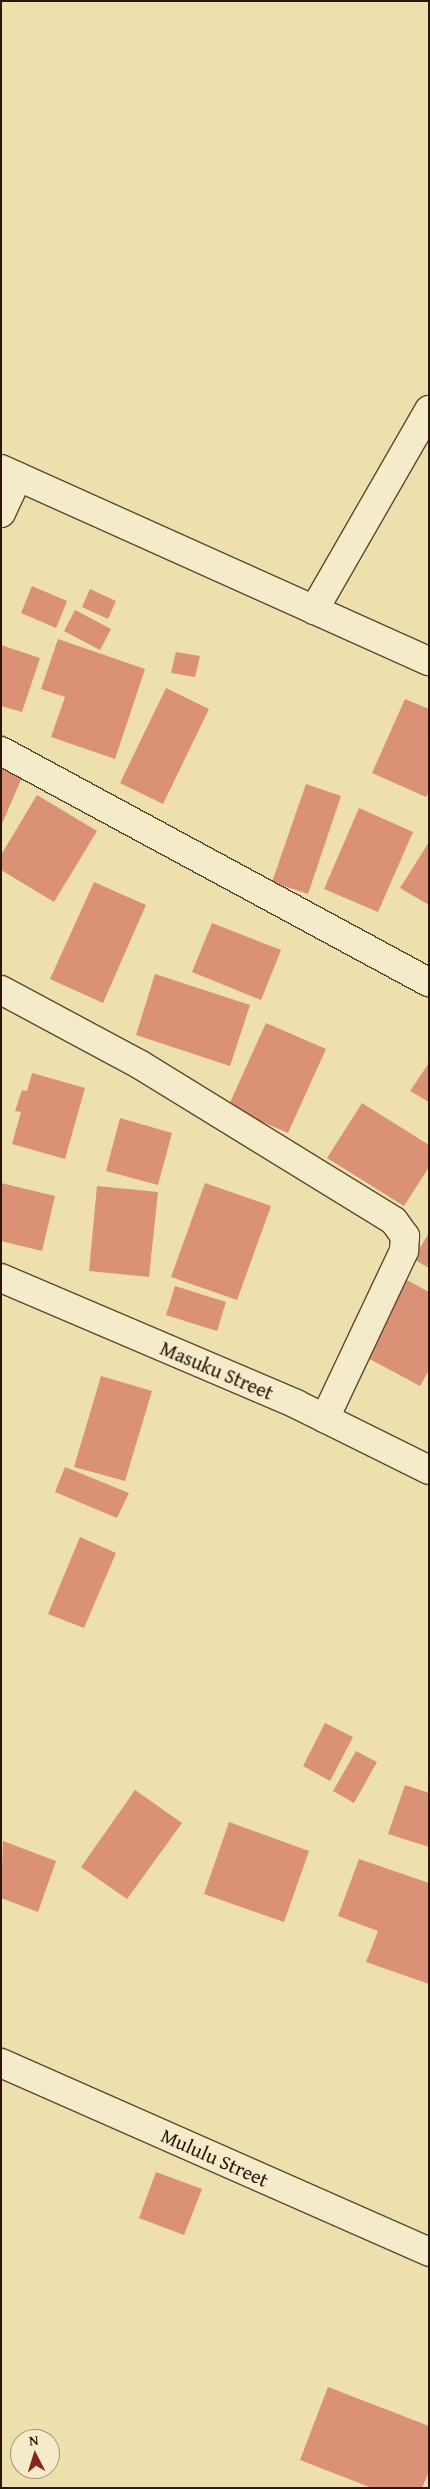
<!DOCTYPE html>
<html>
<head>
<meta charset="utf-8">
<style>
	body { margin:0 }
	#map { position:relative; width:430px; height:2489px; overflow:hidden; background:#eee0ad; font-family:"Gentium Book Plus",serif }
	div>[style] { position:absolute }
	.building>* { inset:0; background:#db9176 }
	.roads { filter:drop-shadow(1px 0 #5c4830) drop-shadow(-1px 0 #5c4830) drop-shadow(0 1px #5c4830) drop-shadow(0 -1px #5c4830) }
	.minor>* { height:28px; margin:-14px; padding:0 14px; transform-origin:14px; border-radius:14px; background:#f4ebca }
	span { translate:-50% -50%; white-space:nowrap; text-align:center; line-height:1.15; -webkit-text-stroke:5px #f4ebca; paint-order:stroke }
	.street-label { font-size:20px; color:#2b1607 }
	.frame { position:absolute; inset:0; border:2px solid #2b1607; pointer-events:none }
	.north { position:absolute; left:10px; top:2429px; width:50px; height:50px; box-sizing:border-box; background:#f4ebca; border:1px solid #a4967c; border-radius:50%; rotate:355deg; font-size:14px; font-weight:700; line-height:20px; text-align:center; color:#2b1607 }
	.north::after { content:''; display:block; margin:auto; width:18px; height:22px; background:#8f2418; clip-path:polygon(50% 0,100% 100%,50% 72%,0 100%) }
</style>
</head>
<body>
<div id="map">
	<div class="building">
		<div style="clip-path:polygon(32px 586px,67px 601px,56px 628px,21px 613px)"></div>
		<div style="clip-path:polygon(90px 589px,116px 601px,108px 619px,82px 607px)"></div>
		<div style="clip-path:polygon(75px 610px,111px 629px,100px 650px,64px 631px)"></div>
		<div style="clip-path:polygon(58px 639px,145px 669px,115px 759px,51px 737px,65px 697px,41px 689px)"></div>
		<div style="clip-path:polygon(1px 645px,40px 658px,22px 712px,1px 706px)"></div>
		<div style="clip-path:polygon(176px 652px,200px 656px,195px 677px,171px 673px)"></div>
		<div style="clip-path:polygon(166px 688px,209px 709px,163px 804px,120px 783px)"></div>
		<div style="clip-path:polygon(405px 699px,429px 709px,429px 792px,426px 797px,372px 773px)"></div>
		<div style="clip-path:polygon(1px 766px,23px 775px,1px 826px)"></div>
		<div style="clip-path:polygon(306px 784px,341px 796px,308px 894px,272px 882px)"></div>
		<div style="clip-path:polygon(37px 795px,97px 831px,54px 902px,1px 870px,1px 855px)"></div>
		<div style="clip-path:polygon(359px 808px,413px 832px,378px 912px,324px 889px)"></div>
		<div style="clip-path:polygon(429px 842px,429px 905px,400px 888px)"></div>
		<div style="clip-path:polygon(94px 882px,146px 905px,103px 1003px,50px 979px)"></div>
		<div style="clip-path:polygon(212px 923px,281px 950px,261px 1000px,192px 972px)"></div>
		<div style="clip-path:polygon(155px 974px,250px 1005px,230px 1066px,136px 1035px)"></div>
		<div style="clip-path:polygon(266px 1023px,326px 1049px,288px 1133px,228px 1107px)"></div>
		<div style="clip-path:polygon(429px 1063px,429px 1102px,410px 1091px)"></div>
		<div style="clip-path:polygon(32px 1073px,85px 1088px,65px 1159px,12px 1144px,21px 1112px,15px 1111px,22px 1090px,27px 1091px)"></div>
		<div style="clip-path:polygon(362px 1103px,429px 1145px,429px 1167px,404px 1206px,327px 1158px)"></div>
		<div style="clip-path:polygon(120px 1118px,172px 1133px,158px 1185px,106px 1171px)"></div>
		<div style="clip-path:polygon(1px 1183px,55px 1196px,42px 1251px,1px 1241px)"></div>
		<div style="clip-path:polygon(205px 1183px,271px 1206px,237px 1300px,171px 1277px)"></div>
		<div style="clip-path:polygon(97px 1186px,158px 1192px,149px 1277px,89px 1271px)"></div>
		<div style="clip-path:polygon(429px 1233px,429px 1268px,413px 1259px)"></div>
		<div style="clip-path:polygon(405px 1279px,429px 1292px,429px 1370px,420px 1386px,364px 1356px)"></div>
		<div style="clip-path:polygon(175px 1286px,226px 1302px,217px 1331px,166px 1315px)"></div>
		<div style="clip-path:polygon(101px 1376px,152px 1391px,125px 1481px,74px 1467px)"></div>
		<div style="clip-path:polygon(65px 1467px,129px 1493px,117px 1518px,55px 1492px)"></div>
		<div style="clip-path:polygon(80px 1537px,116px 1553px,84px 1628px,48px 1614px)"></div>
		<div style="clip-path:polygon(325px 1723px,353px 1737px,330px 1781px,303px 1766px)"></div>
		<div style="clip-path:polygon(356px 1751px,377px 1762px,354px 1803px,333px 1791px)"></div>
		<div style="clip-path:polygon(405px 1785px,429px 1793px,429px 1847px,388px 1834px)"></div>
		<div style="clip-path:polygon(135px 1790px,182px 1823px,127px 1899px,81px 1867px)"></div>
		<div style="clip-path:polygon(229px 1822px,309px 1851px,284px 1922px,204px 1894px)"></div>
		<div style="clip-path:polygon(3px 1841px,56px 1861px,38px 1912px,1px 1898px)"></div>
		<div style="clip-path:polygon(359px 1859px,429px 1883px,429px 1984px,366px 1962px,378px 1931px,338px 1916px)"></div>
		<div style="clip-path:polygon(156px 2172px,202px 2189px,184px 2235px,139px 2218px)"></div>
		<div style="clip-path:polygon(328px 2387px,429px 2426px,429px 2471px,422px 2488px,372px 2488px,300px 2460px)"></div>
	</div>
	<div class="roads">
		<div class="minor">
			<div style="left:1px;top:469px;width:469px;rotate:24.2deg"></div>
			<div style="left:1px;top:513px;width:40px;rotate:-65deg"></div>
			<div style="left:314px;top:610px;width:231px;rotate:-60.1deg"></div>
			<div style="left:1px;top:751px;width:486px;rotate:28.4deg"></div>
			<div style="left:1px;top:990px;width:157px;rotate:28.2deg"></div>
			<div style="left:139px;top:1064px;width:299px;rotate:31.6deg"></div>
			<div style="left:394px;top:1221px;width:19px;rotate:54deg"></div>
			<div style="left:405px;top:1236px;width:15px;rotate:94deg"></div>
			<div style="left:404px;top:1251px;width:185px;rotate:115.3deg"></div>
			<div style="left:1px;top:1278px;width:321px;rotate:23.1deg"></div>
			<div style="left:296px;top:1404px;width:148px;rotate:26.4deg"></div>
			<div style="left:1px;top:2063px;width:468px;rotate:23.8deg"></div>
		</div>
	</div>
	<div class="street-label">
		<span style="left:217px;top:1370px;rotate:23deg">Masuku Street</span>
		<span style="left:215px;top:2157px;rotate:24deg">Mululu Street</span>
	</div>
	<div class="frame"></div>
	<div class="north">N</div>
</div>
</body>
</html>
